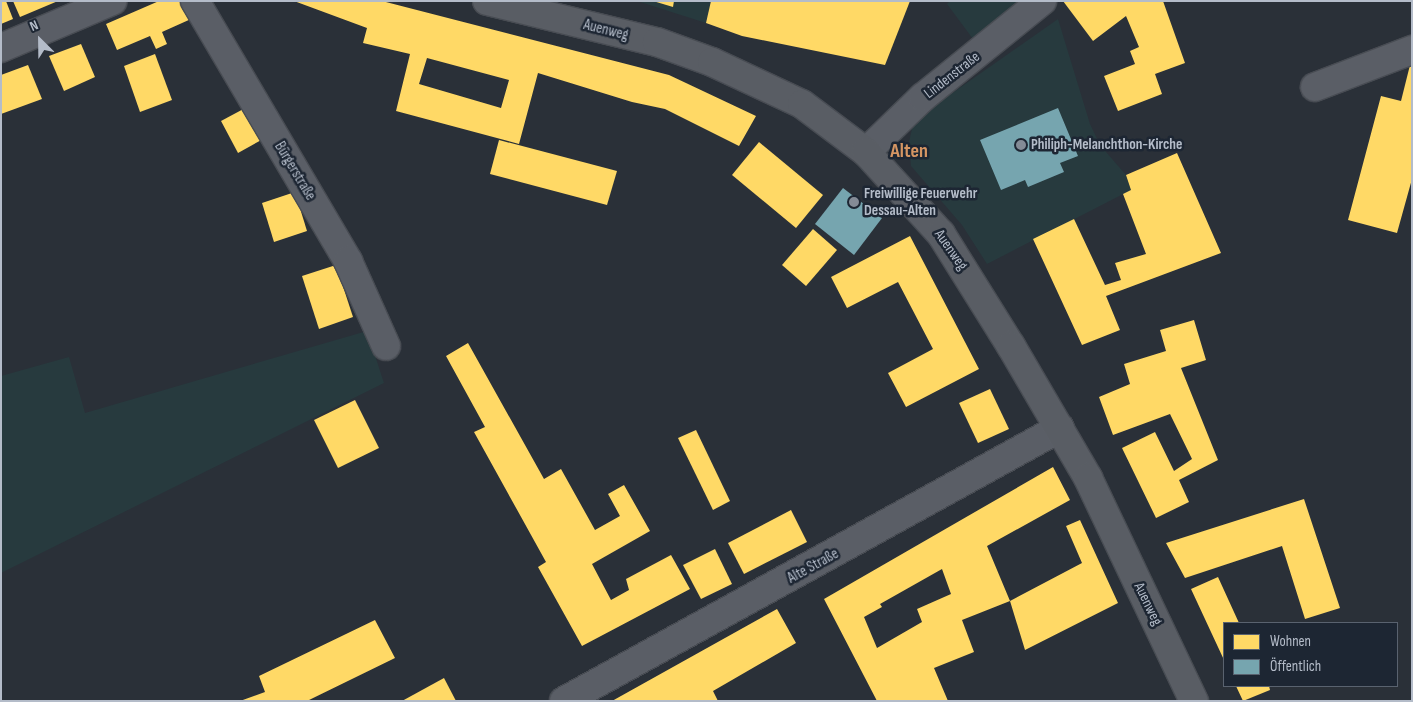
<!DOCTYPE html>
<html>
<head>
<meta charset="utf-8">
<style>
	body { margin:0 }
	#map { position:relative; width:1413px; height:702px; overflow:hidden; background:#2a3038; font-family:"Sofia Sans Condensed",sans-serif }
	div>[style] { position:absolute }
	.green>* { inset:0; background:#273a3e }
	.homes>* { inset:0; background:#ffd966 }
	.public>* { inset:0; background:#76a5af }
	.roads { filter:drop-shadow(1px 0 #484c53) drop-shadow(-1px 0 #484c53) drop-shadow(0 1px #484c53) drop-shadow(0 -1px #484c53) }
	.minor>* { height:28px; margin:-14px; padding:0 14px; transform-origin:14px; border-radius:14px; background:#5a5e66 }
	.secondary>* { height:28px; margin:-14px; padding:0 14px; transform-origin:14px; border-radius:14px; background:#595d64 }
	.dots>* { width:14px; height:14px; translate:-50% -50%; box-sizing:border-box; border:2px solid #1d2633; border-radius:50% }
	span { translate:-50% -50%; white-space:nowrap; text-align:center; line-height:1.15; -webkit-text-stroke:5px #1d2633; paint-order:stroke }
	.street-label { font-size:15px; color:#b4bcc9 }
	.poi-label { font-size:15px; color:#b4bcc9; font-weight:700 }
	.left { translate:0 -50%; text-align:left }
	.district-label { font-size:20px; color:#d59563; font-weight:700 }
	.frame { position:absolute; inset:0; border:2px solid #b4bcc9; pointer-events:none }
	.legend { position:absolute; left:1223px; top:622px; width:175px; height:65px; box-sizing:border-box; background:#1d2633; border:1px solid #59626f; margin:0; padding:6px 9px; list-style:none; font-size:15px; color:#b4bcc9 }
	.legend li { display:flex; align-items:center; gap:10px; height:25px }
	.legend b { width:25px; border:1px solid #59626f }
	.north { position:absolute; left:15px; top:15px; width:50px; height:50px; -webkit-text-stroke:4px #1d2633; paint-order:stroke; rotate:337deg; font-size:14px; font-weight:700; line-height:20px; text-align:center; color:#b4bcc9 }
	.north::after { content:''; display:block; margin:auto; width:18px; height:22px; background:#b4bcc9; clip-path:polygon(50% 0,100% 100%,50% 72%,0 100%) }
</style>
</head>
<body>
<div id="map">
	<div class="green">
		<div style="clip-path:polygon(637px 1px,711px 1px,706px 23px)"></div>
		<div style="clip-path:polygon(950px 1px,1018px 1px,973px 39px,947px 4px)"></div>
		<div style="clip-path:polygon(1058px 19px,1090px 124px,1100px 145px,1126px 175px,1131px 190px,987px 264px,962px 225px,911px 166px,909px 142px,914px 120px)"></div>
		<div style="clip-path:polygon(367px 331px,384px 383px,1px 573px,1px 376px,69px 357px,85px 413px)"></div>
	</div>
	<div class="homes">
		<div style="clip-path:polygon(1px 1px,6px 1px,13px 19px,1px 24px)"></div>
		<div style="clip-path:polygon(13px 1px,58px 1px,20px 17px)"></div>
		<div style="clip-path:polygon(159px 1px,183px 1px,191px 19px,162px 32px,167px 44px,156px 49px,150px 36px,117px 50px,106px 24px)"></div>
		<div style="clip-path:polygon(evenodd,294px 1px,382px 1px,669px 75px,756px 116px,739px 146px,665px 109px,632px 102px,538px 73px,519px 144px,396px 111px,410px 54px,363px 43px,367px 28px,294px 1px,427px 58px,509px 80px,501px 108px,419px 84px,427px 58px)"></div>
		<div style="clip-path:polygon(653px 1px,674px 1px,673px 7px)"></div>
		<div style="clip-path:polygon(711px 1px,910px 1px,885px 65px,742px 36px,706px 23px)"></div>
		<div style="clip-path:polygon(1063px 1px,1163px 1px,1185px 63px,1155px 74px,1162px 94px,1118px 111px,1104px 76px,1135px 64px,1130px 51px,1139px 47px,1126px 16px,1093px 41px)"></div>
		<div style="clip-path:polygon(81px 44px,95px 77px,64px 91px,49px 56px)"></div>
		<div style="clip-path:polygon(155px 54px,172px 100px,140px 112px,124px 66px)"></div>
		<div style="clip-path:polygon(1411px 61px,1412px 179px,1397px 233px,1348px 220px,1381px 96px,1401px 101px)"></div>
		<div style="clip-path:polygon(28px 65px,42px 99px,1px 114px,1px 75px)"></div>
		<div style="clip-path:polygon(249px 106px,265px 138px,238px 153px,221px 121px)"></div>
		<div style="clip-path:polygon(499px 140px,617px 171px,607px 205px,490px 174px)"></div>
		<div style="clip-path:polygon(759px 142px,823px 195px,796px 228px,732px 175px)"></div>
		<div style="clip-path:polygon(1177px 153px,1221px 253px,1106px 296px,1120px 330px,1082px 345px,1033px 239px,1074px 219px,1105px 285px,1121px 280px,1115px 263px,1146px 254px,1123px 194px,1131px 190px,1126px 175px)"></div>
		<div style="clip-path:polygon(295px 192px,307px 231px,274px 242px,262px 203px)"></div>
		<div style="clip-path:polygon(813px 229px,837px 250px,806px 286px,782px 265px)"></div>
		<div style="clip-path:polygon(910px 236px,979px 369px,906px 407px,888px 373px,933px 349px,898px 282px,847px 308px,831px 277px)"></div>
		<div style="clip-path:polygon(336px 265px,353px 317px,319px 329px,302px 276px)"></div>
		<div style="clip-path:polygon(1194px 320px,1206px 360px,1181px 368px,1218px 460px,1179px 480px,1189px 502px,1156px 518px,1122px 448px,1155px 432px,1174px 471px,1192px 459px,1170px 414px,1113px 435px,1099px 397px,1130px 384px,1124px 364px,1166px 351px,1160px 330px)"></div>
		<div style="clip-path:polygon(468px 343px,544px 479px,561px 469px,595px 530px,620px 516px,608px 494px,624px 485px,650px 531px,592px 564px,611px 600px,629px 590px,626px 579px,671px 555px,690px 589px,582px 646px,538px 567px,546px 562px,474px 432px,485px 427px,446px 356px)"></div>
		<div style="clip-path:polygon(990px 389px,1009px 429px,978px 443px,959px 403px)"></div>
		<div style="clip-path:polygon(355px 400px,379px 448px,338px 468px,314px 420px)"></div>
		<div style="clip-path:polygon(696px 430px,730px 501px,713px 510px,678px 438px)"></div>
		<div style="clip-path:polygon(evenodd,1053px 467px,1070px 500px,987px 546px,1010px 601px,962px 620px,974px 652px,934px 668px,948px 701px,877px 701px,824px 599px,1053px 467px,942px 569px,951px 594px,917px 609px,922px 622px,877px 648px,864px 617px,882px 607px,880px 604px,942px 569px)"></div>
		<div style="clip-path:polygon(1304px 499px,1340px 608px,1305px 619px,1282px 546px,1185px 578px,1166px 543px)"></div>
		<div style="clip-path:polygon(791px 510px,807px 542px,744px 574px,728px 543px)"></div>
		<div style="clip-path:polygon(1080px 520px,1118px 603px,1025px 650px,1010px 601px,1082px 563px,1066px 526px)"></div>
		<div style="clip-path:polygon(715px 549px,732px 584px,701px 599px,683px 565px)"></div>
		<div style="clip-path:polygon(1218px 577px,1239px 623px,1224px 623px,1224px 660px,1191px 589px)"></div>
		<div style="clip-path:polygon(777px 609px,796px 643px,713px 691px,718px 701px,612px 701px)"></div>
		<div style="clip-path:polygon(375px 620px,395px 658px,307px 701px,240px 701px,265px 692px,259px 676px)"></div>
		<div style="clip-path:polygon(444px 678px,456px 701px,402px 701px)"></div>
		<div style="clip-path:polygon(1236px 686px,1269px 686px,1270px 690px,1243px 701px)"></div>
	</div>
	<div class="public">
		<div style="clip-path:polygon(1058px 108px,1078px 156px,1060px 163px,1064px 172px,1028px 187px,1025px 180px,1001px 190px,980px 140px)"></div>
		<div style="clip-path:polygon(843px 188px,882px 218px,854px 255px,815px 224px)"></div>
	</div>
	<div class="roads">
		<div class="minor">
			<div style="left:195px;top:1px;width:302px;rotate:59.5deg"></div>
			<div style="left:348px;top:261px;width:93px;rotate:65.9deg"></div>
			<div style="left:1px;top:48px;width:121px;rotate:-22.9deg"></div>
			<div style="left:1315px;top:87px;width:104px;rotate:-20.9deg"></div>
			<div style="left:866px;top:152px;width:79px;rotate:-44deg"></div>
			<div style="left:923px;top:97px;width:153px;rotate:-38.9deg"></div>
			<div style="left:564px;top:701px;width:566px;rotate:-28.83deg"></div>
		</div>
		<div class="secondary">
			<div style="left:487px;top:1px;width:175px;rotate:13.6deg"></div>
			<div style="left:657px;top:42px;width:59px;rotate:20deg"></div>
			<div style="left:712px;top:62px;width:99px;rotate:25deg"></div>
			<div style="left:802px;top:104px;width:80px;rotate:36.9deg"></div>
			<div style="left:866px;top:152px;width:111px;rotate:47.6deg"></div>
			<div style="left:941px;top:234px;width:132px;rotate:58deg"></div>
			<div style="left:1011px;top:346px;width:153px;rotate:59.7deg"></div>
			<div style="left:1088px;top:478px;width:247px;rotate:64.6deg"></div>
		</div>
	</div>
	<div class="dots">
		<div style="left:1021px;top:145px;background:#848b96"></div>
		<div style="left:854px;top:202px;background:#848b96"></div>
	</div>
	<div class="street-label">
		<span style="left:606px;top:30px;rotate:14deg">Auenweg</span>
		<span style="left:952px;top:75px;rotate:-38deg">Lindenstraße</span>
		<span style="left:295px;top:171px;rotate:59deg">Bürgerstraße</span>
		<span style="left:951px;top:250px;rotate:55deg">Auenweg</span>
		<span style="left:813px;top:566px;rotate:-29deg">Alte Straße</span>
		<span style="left:1148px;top:604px;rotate:64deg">Auenweg</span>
	</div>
	<div class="poi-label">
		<span class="left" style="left:1031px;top:145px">Philiph-Melanchthon-Kirche</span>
		<span class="left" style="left:864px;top:202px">Freiwillige Feuerwehr<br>Dessau-Alten</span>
	</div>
	<div class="district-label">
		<span style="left:909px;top:151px">Alten</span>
	</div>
	<div class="frame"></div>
	<ul class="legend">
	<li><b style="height:14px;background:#ffd966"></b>Wohnen</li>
	<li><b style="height:14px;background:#76a5af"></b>Öffentlich</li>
	</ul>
	<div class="north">N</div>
</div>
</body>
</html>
